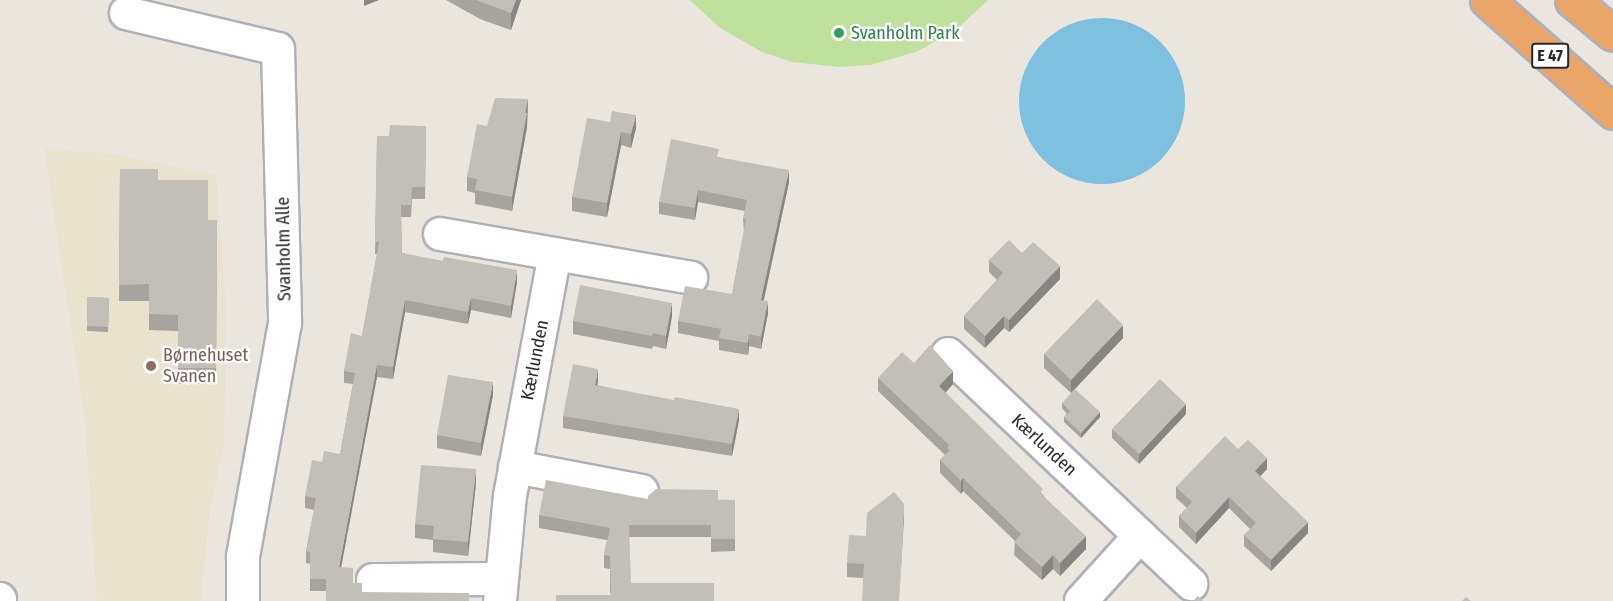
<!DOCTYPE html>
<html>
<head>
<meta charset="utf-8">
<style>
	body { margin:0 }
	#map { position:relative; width:1613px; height:601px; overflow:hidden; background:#eae5dd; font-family:"Fira Sans Condensed",sans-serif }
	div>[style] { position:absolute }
	.education>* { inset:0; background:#e9e2ce }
	.pitch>* { inset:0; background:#c0e09d }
	.water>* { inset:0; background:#7dc0df }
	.round { border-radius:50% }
	.roads { filter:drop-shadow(2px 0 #aeafb8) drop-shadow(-2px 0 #aeafb8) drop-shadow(0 2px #aeafb8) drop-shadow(0 -2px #aeafb8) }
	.minor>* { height:32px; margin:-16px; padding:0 16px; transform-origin:16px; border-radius:16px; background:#fff }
	.highway>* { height:33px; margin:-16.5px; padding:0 16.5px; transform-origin:16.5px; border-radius:16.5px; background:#eaa668 }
	.wall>* { inset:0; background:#a7a49f }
	.shaded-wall>* { inset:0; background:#888682 }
	.building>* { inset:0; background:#c2bfb9 }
	.dots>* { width:16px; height:16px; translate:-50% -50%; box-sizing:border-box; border:3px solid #fff; border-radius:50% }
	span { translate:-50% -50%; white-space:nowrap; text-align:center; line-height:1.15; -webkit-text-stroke:4.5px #fff; paint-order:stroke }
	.shield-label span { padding:2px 4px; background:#fff; border:2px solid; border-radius:4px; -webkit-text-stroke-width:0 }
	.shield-label { font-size:16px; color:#292929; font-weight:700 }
	.leisure-label { font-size:18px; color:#27864d }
	.left { translate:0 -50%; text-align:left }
	.street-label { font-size:18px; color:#292929 }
	.education-label { font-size:18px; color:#785e54 }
</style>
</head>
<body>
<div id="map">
	<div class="education">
		<div style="clip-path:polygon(44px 148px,114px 154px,216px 175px,226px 311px,224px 446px,210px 506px,201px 601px,97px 601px,85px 421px)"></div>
	</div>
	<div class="pitch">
		<div style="clip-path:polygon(690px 0,988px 0,957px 29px,916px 52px,870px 65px,839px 67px,792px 62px,762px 52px,720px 28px)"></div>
	</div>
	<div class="water">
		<div class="round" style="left:1019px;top:18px;width:166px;height:166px"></div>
	</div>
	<div class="roads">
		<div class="minor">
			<div style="left:126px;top:13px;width:156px;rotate:13.3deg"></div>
			<div style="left:278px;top:49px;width:274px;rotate:88.5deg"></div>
			<div style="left:285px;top:323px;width:238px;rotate:100.2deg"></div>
			<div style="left:243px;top:557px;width:44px;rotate:90deg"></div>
			<div style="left:440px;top:234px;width:255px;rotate:9.9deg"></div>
			<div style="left:948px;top:354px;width:335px;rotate:43.4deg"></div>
			<div style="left:515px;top:467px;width:129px;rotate:10.7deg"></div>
			<div style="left:373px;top:580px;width:127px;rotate:-0.5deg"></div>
			<div style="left:0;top:599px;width:2px;rotate:90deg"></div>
			<div style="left:500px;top:601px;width:105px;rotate:-84.6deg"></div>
			<div style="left:510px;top:496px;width:246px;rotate:-79.5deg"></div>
			<div style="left:1081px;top:601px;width:88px;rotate:-47.8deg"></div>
		</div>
		<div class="highway">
			<div style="left:1487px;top:0;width:169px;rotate:41.6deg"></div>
			<div style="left:1572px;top:0;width:53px;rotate:39.7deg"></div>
		</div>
	</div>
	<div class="wall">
		<div style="clip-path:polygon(446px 0,521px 0,511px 30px,480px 19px)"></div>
		<div style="clip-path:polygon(528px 99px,527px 127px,512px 211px,475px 204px,475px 193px,467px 191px,467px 177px,487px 126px)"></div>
		<div style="clip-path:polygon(610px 122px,636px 128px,631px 148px,621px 145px,607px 217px,572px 211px,572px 197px)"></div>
		<div style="clip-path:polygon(426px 126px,425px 199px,412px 199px,411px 217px,401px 217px,402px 253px,517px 282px,511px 318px,471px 310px,468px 324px,405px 312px,393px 379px,377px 377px,326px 591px,310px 591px,310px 564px,306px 563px,306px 551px,314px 510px,305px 508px,305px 496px,322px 462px,340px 454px,353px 384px,344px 383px,344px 371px,362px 336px,377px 254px,375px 254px,377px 136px,389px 136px)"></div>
		<div style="clip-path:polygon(719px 157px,789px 182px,764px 300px,768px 313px,761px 349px,749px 346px,748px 355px,719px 350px,719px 341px,678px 333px,678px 321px,732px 294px,744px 231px,743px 219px,745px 211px,698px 202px,695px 220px,659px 214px,659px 202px)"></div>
		<div style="clip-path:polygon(120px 169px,158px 180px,208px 220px,217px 220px,216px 384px,178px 384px,178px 331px,149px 330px,149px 301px,119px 301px)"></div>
		<div style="clip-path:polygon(1022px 253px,1060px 279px,1009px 332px,1004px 328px,985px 348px,964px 329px,964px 316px,997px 280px,989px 272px,989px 260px)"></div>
		<div style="clip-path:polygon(87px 297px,109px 298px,108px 332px,87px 331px)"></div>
		<div style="clip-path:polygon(672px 316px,666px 349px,653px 346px,652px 349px,573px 334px,573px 321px)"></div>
		<div style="clip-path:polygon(1123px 338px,1071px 393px,1044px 368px,1044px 354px)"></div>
		<div style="clip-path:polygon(878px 378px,953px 384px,945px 393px,1043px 495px,1086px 549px,1060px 576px,1053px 569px,1042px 580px,1014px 555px,1015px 541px,963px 491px,961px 494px,940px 473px,940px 460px,945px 455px,878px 391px)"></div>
		<div style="clip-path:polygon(598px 381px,597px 385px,739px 420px,732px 456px,563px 428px,563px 416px)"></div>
		<div style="clip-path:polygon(493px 395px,481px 456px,437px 448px,437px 435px)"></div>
		<div style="clip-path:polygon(1062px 403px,1100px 417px,1081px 438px,1064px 422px,1064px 417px,1067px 414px,1062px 408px)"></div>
		<div style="clip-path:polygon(1186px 414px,1139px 464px,1112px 438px,1112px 429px)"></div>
		<div style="clip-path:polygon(1238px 449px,1267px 469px,1260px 476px,1308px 533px,1271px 571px,1244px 546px,1244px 535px,1250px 529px,1229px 508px,1196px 544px,1179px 527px,1179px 516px,1187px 508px,1176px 498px,1176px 487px)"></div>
		<div style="clip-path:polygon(476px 483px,468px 556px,433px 552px,433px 540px,415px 538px,415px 524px)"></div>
		<div style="clip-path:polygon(648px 499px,735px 500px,735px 551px,711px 552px,711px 537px,629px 537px,610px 595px,610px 569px,604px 568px,604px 555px,607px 540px,539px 528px,539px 515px)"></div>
		<div style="clip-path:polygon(904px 518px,863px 578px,847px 577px,847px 563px,866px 536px)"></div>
	</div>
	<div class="shaded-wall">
		<div style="clip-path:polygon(364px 0,379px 0,364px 6px)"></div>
		<div style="clip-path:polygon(516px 0,521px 0,511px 30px,511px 13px)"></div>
		<div style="clip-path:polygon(528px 99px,527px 127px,512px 211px,512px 197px)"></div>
		<div style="clip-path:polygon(636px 115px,636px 128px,631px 148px,631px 134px)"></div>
		<div style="clip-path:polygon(621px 132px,621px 145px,607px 217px,607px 203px)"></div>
		<div style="clip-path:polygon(789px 170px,789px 182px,761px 312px,761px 300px)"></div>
		<div style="clip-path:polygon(698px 190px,698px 202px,695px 220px,695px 208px)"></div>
		<div style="clip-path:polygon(1060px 266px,1060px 279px,1009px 332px,1009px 320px)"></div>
		<div style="clip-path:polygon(517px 270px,517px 282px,511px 318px,511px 306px)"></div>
		<div style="clip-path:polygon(471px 298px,471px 310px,468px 324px,468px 312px)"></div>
		<div style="clip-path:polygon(405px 300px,405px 312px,393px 379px,393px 367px)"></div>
		<div style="clip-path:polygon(768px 301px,768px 313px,761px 349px,761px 337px)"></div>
		<div style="clip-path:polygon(672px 303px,672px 316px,666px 349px,666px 336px)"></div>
		<div style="clip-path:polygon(1004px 316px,1004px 328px,985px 348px,985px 336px)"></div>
		<div style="clip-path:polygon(1123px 325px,1123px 338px,1071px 393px,1071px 380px)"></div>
		<div style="clip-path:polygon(749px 334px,749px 346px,748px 355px,748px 343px)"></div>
		<div style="clip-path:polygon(377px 365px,377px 377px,339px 579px,339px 567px)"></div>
		<div style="clip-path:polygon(598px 369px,598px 381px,595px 397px,595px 385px)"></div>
		<div style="clip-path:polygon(953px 371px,953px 384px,939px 400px,939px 386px)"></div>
		<div style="clip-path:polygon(493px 382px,493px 395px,481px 456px,481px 443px)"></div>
		<div style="clip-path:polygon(1186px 404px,1186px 414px,1139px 464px,1139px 454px)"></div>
		<div style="clip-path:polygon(739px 409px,739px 420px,732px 456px,732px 444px)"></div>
		<div style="clip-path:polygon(1100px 412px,1100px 417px,1081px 438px,1081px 433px)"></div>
		<div style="clip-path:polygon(1267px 458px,1267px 469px,1255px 482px,1255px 471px)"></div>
		<div style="clip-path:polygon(476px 469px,476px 483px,468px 556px,468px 542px)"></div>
		<div style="clip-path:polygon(963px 478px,963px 491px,961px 494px,961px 481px)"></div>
		<div style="clip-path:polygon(1229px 497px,1229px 508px,1196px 544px,1196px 533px)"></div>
		<div style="clip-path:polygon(904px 504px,904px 518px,899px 601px)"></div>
		<div style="clip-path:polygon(1308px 522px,1308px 533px,1271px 571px,1271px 560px)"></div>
		<div style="clip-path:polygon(1086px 536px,1086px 549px,1060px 576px,1060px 563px)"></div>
		<div style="clip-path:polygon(1053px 555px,1053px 569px,1042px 580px,1042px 567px)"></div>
	</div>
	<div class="building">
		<div style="clip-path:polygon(476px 0,516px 0,511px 13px)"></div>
		<div style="clip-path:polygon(495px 98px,528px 99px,525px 113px,527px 113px,512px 197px,475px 190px,477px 179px,467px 177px,477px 124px,487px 126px)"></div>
		<div style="clip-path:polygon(612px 111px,636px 115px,631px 134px,621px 132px,607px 203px,572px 197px,587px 118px,610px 122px)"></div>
		<div style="clip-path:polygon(390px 125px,426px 126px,425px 187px,412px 187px,411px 205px,401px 205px,402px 253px,443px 261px,444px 257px,517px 270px,511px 306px,471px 298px,468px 312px,405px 300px,393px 367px,377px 365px,339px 567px,353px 568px,353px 583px,362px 583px,362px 592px,469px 593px,469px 601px,326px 601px,326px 579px,310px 579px,310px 552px,306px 551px,316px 498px,305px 496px,312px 460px,322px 462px,324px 451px,340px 454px,355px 373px,344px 371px,351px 333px,362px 336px,379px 242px,375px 242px,377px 136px,389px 136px)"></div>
		<div style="clip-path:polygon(671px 139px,719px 149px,717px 157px,789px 170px,761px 300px,768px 301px,761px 337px,749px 334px,748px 343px,719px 338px,721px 329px,678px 321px,685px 286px,732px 294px,746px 219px,743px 219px,747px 200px,698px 190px,695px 208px,659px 202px)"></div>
		<div style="clip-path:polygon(120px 169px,158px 169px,158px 180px,208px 180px,208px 220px,217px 220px,216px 368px,178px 368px,178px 315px,149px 314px,149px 284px,119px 285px)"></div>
		<div style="clip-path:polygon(1009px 240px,1022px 253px,1033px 242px,1060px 266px,1009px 320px,1004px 316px,985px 336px,964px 316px,1003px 273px,989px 260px)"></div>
		<div style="clip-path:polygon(580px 285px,672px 303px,666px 336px,653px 333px,652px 336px,573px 321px)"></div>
		<div style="clip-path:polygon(87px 297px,109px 298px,108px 327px,87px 326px)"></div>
		<div style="clip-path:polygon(1097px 299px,1123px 325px,1071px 380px,1044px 354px)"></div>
		<div style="clip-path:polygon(930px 345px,953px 371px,939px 386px,1043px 489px,1040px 493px,1086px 536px,1060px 563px,1053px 555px,1042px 567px,1014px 542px,1021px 534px,963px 478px,961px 481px,940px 460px,950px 450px,947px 448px,949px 445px,878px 378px,902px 352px,914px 363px)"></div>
		<div style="clip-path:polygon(573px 364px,598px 369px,595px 385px,674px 400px,675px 397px,739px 409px,732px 444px,563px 416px)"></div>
		<div style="clip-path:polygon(448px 375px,493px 382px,481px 443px,437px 435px)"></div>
		<div style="clip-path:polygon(1160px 379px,1186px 404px,1139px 454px,1112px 429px)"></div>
		<div style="clip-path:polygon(1075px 389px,1100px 412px,1081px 433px,1064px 417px,1070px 411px,1062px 403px)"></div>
		<div style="clip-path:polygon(1225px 436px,1238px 449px,1248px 440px,1267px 458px,1255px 471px,1308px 522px,1271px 560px,1244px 535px,1256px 523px,1229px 497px,1196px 533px,1179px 516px,1192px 502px,1176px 487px)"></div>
		<div style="clip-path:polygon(421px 465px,476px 469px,468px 542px,433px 539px,434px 526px,415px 524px)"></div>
		<div style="clip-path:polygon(546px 480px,648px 499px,648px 496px,656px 489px,718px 490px,718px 500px,735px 500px,735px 539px,711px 539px,711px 525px,629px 525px,631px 583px,714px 583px,714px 601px,556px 601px,556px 595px,611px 595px,610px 556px,604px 555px,610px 528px,539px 515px)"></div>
		<div style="clip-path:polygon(894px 492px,904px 504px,899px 601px,862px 601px,864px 564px,847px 563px,849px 535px,866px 536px,867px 513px)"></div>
		<div style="clip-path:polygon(1198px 596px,1203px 601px,1193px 601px)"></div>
		<div style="clip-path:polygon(1466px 597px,1471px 601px,1462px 601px)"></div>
	</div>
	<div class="dots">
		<div style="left:839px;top:33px;background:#2e9e5b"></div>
		<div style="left:151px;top:366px;background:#8d6e63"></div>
	</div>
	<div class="shield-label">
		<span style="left:1550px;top:56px">E 47</span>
	</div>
	<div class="leisure-label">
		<span class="left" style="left:851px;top:33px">Svanholm Park</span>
	</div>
	<div class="street-label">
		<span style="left:284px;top:249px;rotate:-91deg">Svanholm Alle</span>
		<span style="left:535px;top:360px;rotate:-79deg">Kærlunden</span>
		<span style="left:1044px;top:445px;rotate:43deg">Kærlunden</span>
	</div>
	<div class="education-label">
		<span class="left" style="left:163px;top:366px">Børnehuset<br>Svanen</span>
	</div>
</div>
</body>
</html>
